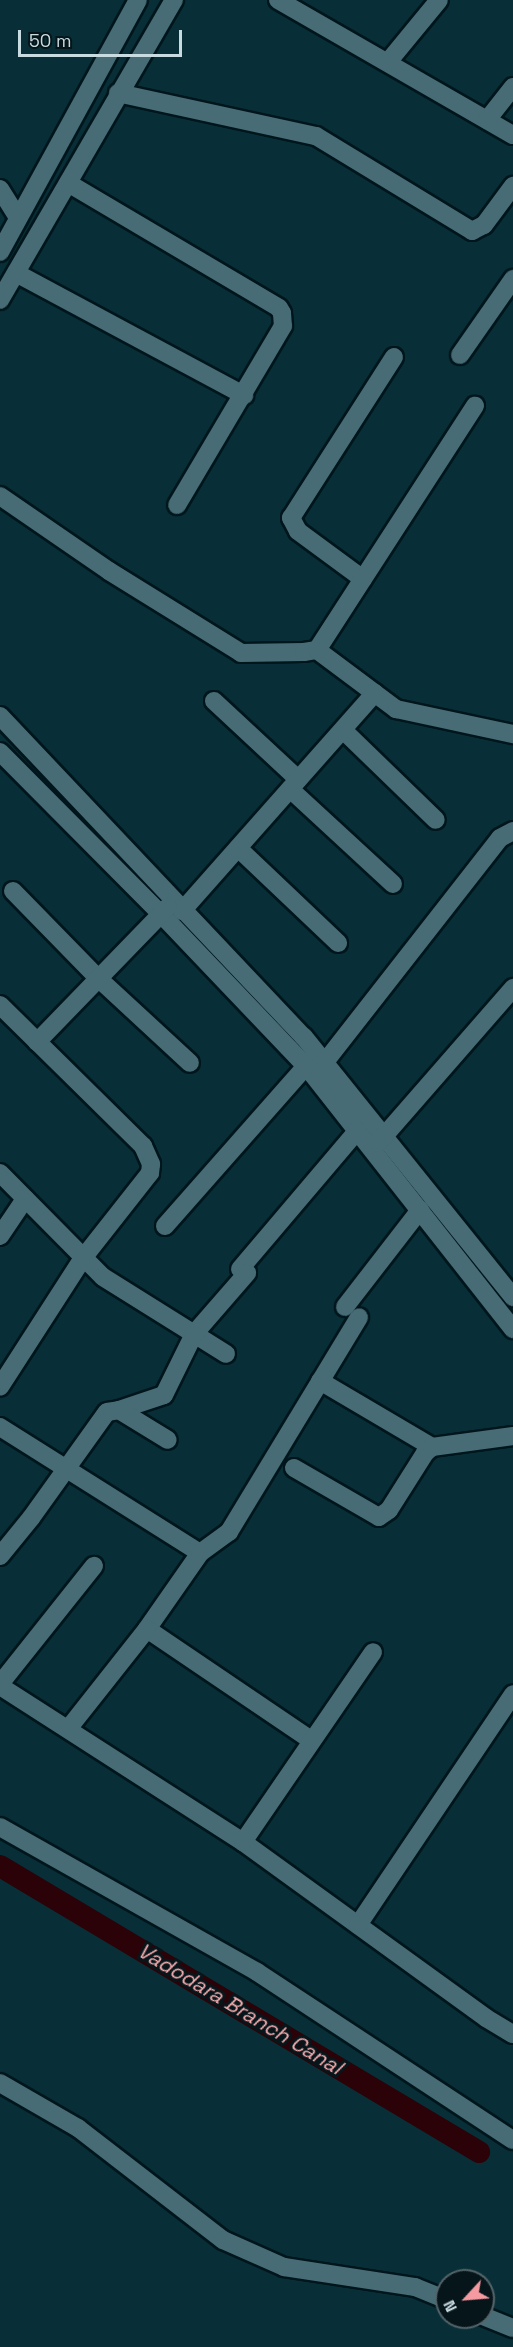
<!DOCTYPE html>
<html>
<head>
<meta charset="utf-8">
<style>
	body { margin:0 }
	#map { position:relative; width:513px; height:2347px; overflow:hidden; background:#082f37; font-family:"Space Grotesk",sans-serif }
	div>[style] { position:absolute }
	.canal>* { height:22px; margin:-11px; padding:0 11px; transform-origin:11px; border-radius:11px; background:#2b0208 }
	.roads { filter:drop-shadow(2px 0 #00161c) drop-shadow(-2px 0 #00161c) drop-shadow(0 2px #00161c) drop-shadow(0 -2px #00161c) }
	.minor>* { height:18px; margin:-9px; padding:0 9px; transform-origin:9px; border-radius:9px; background:#476c75 }
	span { translate:-50% -50%; white-space:nowrap; text-align:center; line-height:1.15; -webkit-text-stroke:6px #061519; paint-order:stroke }
	.water-label { font-size:21px; color:#f9afb3; font-style:italic }
	.north { position:absolute; left:435px; top:2269px; width:60px; height:60px; box-sizing:border-box; background:#061519; border:2px solid #536469; border-radius:50%; rotate:244deg; font-size:16px; font-weight:700; line-height:24px; text-align:center; color:#c7dbe0 }
	.north::after { content:''; display:block; margin:auto; width:21px; height:27px; background:#f49aa0; clip-path:polygon(50% 0,100% 100%,50% 72%,0 100%) }
	.scale { position:absolute; left:18px; top:30px; width:164px; height:27px; box-sizing:border-box; border:3px solid #c7dbe0; border-top:0; padding-left:8px; font-size:18px; line-height:21px; white-space:nowrap; color:#c7dbe0; -webkit-text-stroke:4px #061519; paint-order:stroke }
</style>
</head>
<body>
<div id="map">
	<div class="canal">
		<div style="left:0;top:1866px;width:558px;rotate:30.84deg"></div>
	</div>
	<div class="roads">
		<div class="minor">
			<div style="left:278px;top:0;width:271px;rotate:29.9deg"></div>
			<div style="left:388px;top:62px;width:80px;rotate:-50.6deg"></div>
			<div style="left:118px;top:93px;width:203px;rotate:12.3deg"></div>
			<div style="left:316px;top:136px;width:183px;rotate:31.3deg"></div>
			<div style="left:472px;top:231px;width:13px;rotate:-27deg"></div>
			<div style="left:484px;top:225px;width:49px;rotate:-53.4deg"></div>
			<div style="left:487px;top:120px;width:42px;rotate:-51.8deg"></div>
			<div style="left:68px;top:183px;width:245px;rotate:30.6deg"></div>
			<div style="left:279px;top:308px;width:6px;rotate:59deg"></div>
			<div style="left:282px;top:313px;width:13px;rotate:86deg"></div>
			<div style="left:283px;top:326px;width:208px;rotate:120.6deg"></div>
			<div style="left:0;top:189px;width:34px;rotate:58deg"></div>
			<div style="left:0;top:252px;width:287px;rotate:-61.3deg"></div>
			<div style="left:16px;top:273px;width:259px;rotate:28.2deg"></div>
			<div style="left:0;top:300px;width:347px;rotate:-59.9deg"></div>
			<div style="left:460px;top:355px;width:93px;rotate:-55.1deg"></div>
			<div style="left:0;top:496px;width:132px;rotate:34.5deg"></div>
			<div style="left:109px;top:571px;width:155px;rotate:31.8deg"></div>
			<div style="left:241px;top:653px;width:63px;rotate:-0.9deg"></div>
			<div style="left:304px;top:652px;width:13px;rotate:-9deg"></div>
			<div style="left:317px;top:650px;width:99px;rotate:36.8deg"></div>
			<div style="left:396px;top:709px;width:120px;rotate:12.1deg"></div>
			<div style="left:363px;top:579px;width:81px;rotate:-143.6deg"></div>
			<div style="left:298px;top:531px;width:15px;rotate:-118deg"></div>
			<div style="left:291px;top:518px;width:191px;rotate:-57.4deg"></div>
			<div style="left:317px;top:650px;width:291px;rotate:-57.1deg"></div>
			<div style="left:214px;top:701px;width:115px;rotate:42.9deg"></div>
			<div style="left:0;top:716px;width:442px;rotate:46.6deg"></div>
			<div style="left:304px;top:1037px;width:334px;rotate:51.2deg"></div>
			<div style="left:343px;top:730px;width:129px;rotate:44.1deg"></div>
			<div style="left:0;top:752px;width:228px;rotate:45.2deg"></div>
			<div style="left:161px;top:914px;width:210px;rotate:46.4deg"></div>
			<div style="left:306px;top:1066px;width:335px;rotate:51.8deg"></div>
			<div style="left:290px;top:789px;width:140px;rotate:42.7deg"></div>
			<div style="left:238px;top:848px;width:138px;rotate:43.5deg"></div>
			<div style="left:13px;top:891px;width:122px;rotate:45.7deg"></div>
			<div style="left:98px;top:978px;width:125px;rotate:42.7deg"></div>
			<div style="left:182px;top:911px;width:291px;rotate:-48.5deg"></div>
			<div style="left:0;top:1005px;width:201px;rotate:44.6deg"></div>
			<div style="left:143px;top:1146px;width:20px;rotate:66deg"></div>
			<div style="left:151px;top:1164px;width:9px;rotate:96deg"></div>
			<div style="left:150px;top:1173px;width:108px;rotate:128.2deg"></div>
			<div style="left:83px;top:1258px;width:153px;rotate:122.8deg"></div>
			<div style="left:37px;top:1042px;width:188px;rotate:-45.9deg"></div>
			<div style="left:325px;top:1062px;width:284px;rotate:-52deg"></div>
			<div style="left:500px;top:838px;width:15px;rotate:-28deg"></div>
			<div style="left:378px;top:1143px;width:206px;rotate:-48.9deg"></div>
			<div style="left:0;top:1173px;width:146px;rotate:45.3deg"></div>
			<div style="left:103px;top:1277px;width:145px;rotate:32deg"></div>
			<div style="left:165px;top:1226px;width:213px;rotate:-48.6deg"></div>
			<div style="left:0;top:1236px;width:45px;rotate:-56deg"></div>
			<div style="left:240px;top:1269px;width:181px;rotate:-49.7deg"></div>
			<div style="left:345px;top:1307px;width:123px;rotate:-52.3deg"></div>
			<div style="left:320px;top:1381px;width:130px;rotate:30.5deg"></div>
			<div style="left:119px;top:1410px;width:47px;rotate:-18.4deg"></div>
			<div style="left:164px;top:1395px;width:68px;rotate:-63.8deg"></div>
			<div style="left:194px;top:1334px;width:81px;rotate:-49deg"></div>
			<div style="left:0;top:1427px;width:236px;rotate:32.2deg"></div>
			<div style="left:200px;top:1553px;width:93px;rotate:124.9deg"></div>
			<div style="left:147px;top:1629px;width:198px;rotate:34.1deg"></div>
			<div style="left:294px;top:1468px;width:98px;rotate:30deg"></div>
			<div style="left:379px;top:1517px;width:12px;rotate:-35deg"></div>
			<div style="left:389px;top:1510px;width:67px;rotate:-57.7deg"></div>
			<div style="left:425px;top:1453px;width:9px;rotate:-41deg"></div>
			<div style="left:432px;top:1447px;width:82px;rotate:-7.7deg"></div>
			<div style="left:200px;top:1553px;width:36px;rotate:-36deg"></div>
			<div style="left:229px;top:1532px;width:251px;rotate:-58.8deg"></div>
			<div style="left:0;top:1556px;width:49px;rotate:-50.8deg"></div>
			<div style="left:31px;top:1518px;width:130px;rotate:-54.4deg"></div>
			<div style="left:107px;top:1412px;width:12px;rotate:-9deg"></div>
			<div style="left:119px;top:1410px;width:57px;rotate:31.5deg"></div>
			<div style="left:0;top:1684px;width:151px;rotate:-51.5deg"></div>
			<div style="left:0;top:1686px;width:289px;rotate:32.7deg"></div>
			<div style="left:243px;top:1842px;width:300px;rotate:35.9deg"></div>
			<div style="left:486px;top:2018px;width:31px;rotate:31deg"></div>
			<div style="left:68px;top:1729px;width:127px;rotate:-51.7deg"></div>
			<div style="left:0;top:1827px;width:295px;rotate:29.4deg"></div>
			<div style="left:257px;top:1972px;width:306px;rotate:33.3deg"></div>
			<div style="left:243px;top:1842px;width:230px;rotate:-55.6deg"></div>
			<div style="left:358px;top:1925px;width:278px;rotate:-56.1deg"></div>
			<div style="left:0;top:2083px;width:90px;rotate:30deg"></div>
			<div style="left:78px;top:2128px;width:183px;rotate:37.7deg"></div>
			<div style="left:223px;top:2240px;width:67px;rotate:23.9deg"></div>
			<div style="left:284px;top:2267px;width:133px;rotate:8.7deg"></div>
			<div style="left:415px;top:2287px;width:35px;rotate:22deg"></div>
			<div style="left:483px;top:2316px;width:32px;rotate:22deg"></div>
		</div>
	</div>
	<div class="water-label">
		<span style="left:240px;top:2009px;rotate:31deg">Vadodara Branch Canal</span>
	</div>
	<div class="north">N</div>
	<div class="scale">50 m</div>
</div>
</body>
</html>
